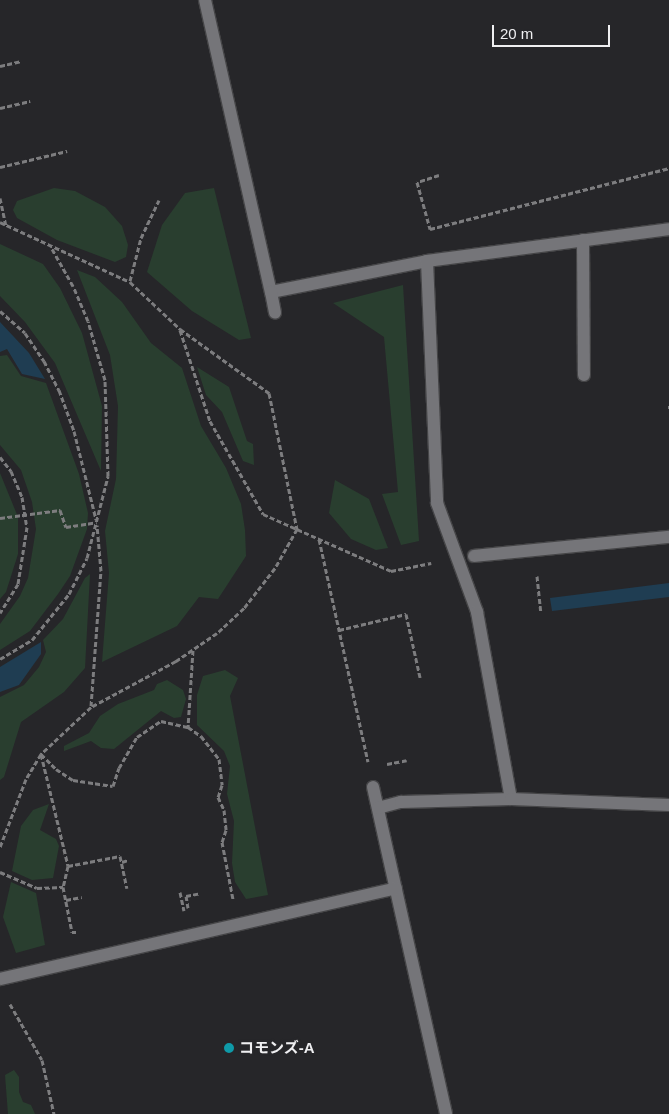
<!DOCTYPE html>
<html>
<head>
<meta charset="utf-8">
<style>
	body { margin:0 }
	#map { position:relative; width:669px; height:1114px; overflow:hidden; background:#262629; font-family:Helvetica,"Noto Sans JP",sans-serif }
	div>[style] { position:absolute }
	.green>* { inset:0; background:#293e2f }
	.water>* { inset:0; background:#1f3d52 }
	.path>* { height:3px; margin-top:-1.5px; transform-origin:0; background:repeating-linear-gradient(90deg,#7d7d7f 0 5px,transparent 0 7.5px) }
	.roads { filter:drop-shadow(1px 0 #454547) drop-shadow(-1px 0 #454547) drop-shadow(0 1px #454547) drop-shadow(0 -1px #454547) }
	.lane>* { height:12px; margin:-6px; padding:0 6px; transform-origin:6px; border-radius:6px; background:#757579 }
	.dots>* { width:14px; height:14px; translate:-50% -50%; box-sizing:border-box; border:2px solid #262629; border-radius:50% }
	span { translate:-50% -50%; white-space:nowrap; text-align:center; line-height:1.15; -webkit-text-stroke:5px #262629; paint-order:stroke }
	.poi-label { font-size:15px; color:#efeff1; font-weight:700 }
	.left { translate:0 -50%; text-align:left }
	.scale { position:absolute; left:492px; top:25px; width:118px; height:22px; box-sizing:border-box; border:2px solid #efeff1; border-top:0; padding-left:6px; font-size:15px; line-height:18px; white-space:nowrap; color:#efeff1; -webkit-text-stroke:4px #262629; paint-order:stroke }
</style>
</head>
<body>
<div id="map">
	<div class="green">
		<div style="clip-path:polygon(54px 188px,75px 191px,105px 207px,122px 226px,128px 245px,126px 257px,115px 262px,57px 240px,17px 218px,13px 210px,17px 201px)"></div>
		<div style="clip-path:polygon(214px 188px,251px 338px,239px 340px,192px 311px,147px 272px,162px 225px,185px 193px)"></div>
		<div style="clip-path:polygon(0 244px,43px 264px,60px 288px,82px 333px,102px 406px,101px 471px,55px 363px,25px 322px,0 296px)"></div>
		<div style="clip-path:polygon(77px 270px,95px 277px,122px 302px,151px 343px,182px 368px,201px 426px,226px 468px,241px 504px,245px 530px,246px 556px,218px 599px,199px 597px,177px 626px,102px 662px,109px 573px,105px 531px,116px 479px,118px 406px,110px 355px)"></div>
		<div style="clip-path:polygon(403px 285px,419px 541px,401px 545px,382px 494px,398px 492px,384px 337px,333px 303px)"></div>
		<div style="clip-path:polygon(7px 355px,21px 376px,46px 383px,79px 474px,88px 513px,87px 529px,70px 576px,58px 594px,30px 631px,0 650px,0 624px,20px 596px,28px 578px,36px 529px,32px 502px,21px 470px,0 445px,0 356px)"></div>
		<div style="clip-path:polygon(197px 367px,229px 387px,247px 441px,253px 444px,254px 465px,243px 461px,222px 412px,206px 395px)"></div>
		<div style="clip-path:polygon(0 473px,18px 517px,18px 554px,6px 592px,0 599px)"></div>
		<div style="clip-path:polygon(335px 480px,369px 499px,388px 548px,376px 550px,351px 539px,329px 513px)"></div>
		<div style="clip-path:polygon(90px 574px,85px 668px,64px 692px,21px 722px,4px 777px,0 780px,0 697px,24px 685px,39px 667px,46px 652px,43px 640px,63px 619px,85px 578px)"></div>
		<div style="clip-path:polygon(225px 670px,238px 678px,230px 696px,268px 895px,246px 899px,235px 882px,232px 863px,234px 821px,227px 794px,230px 766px,224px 751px,197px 725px,197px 695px,203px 676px)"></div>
		<div style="clip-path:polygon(167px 680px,183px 690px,186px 699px,181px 717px,174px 718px,161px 711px,114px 749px,101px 748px,91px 741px,64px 751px,64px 746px,89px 733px,100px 716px,118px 704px,154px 690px,157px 684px)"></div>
		<div style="clip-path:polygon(49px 804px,40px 830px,56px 839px,59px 846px,53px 878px,32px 880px,12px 871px,21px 826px,33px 810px)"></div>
		<div style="clip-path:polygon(11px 882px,36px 893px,45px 945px,16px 953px,3px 917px)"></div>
		<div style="clip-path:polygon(14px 1070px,19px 1077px,19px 1092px,23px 1102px,31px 1105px,35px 1114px,8px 1114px,5px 1075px)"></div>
	</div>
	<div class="water">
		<div style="clip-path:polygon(0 322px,29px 353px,45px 379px,22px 374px,7px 349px,0 352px)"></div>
		<div style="clip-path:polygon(669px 583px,669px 597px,552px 611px,550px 598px)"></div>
		<div style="clip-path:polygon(41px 642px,41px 654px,19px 685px,0 692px,0 667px)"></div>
	</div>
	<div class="path">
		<div style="left:0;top:66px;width:22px;rotate:-13deg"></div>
		<div style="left:0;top:108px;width:31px;rotate:-13deg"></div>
		<div style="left:0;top:167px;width:69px;rotate:-13.4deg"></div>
		<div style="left:439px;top:175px;width:23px;rotate:162deg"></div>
		<div style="left:417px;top:182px;width:49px;rotate:74.5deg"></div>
		<div style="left:430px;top:229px;width:247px;rotate:-14.3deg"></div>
		<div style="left:0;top:198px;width:29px;rotate:78deg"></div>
		<div style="left:0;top:222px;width:143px;rotate:24.8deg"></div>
		<div style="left:130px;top:282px;width:69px;rotate:43.2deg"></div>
		<div style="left:180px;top:329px;width:110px;rotate:35.7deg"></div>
		<div style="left:269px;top:393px;width:139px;rotate:78.4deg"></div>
		<div style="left:297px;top:529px;width:45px;rotate:119.4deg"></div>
		<div style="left:275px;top:568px;width:51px;rotate:127.8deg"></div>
		<div style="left:244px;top:608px;width:37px;rotate:137deg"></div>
		<div style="left:217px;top:633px;width:50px;rotate:145.7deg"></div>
		<div style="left:176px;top:661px;width:97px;rotate:151.6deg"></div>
		<div style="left:91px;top:707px;width:69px;rotate:136.8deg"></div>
		<div style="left:41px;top:754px;width:29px;rotate:121deg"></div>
		<div style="left:26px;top:779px;width:73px;rotate:110.9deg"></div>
		<div style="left:130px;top:281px;width:44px;rotate:-75.7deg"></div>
		<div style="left:141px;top:238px;width:42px;rotate:-64.7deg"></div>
		<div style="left:0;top:311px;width:33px;rotate:41deg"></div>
		<div style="left:25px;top:333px;width:34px;rotate:56deg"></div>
		<div style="left:44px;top:361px;width:33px;rotate:63deg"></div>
		<div style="left:59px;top:390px;width:44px;rotate:69.9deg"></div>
		<div style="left:74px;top:431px;width:91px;rotate:76deg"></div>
		<div style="left:180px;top:330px;width:96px;rotate:71.8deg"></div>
		<div style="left:210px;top:421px;width:107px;rotate:60.3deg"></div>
		<div style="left:263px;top:514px;width:140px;rotate:24deg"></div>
		<div style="left:391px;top:571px;width:41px;rotate:-11.3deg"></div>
		<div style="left:668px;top:407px;width:1px"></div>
		<div style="left:0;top:457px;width:18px;rotate:52deg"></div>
		<div style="left:11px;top:471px;width:28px;rotate:67deg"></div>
		<div style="left:22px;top:497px;width:30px;rotate:81deg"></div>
		<div style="left:27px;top:527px;width:58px;rotate:99deg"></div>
		<div style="left:18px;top:584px;width:34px;rotate:122deg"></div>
		<div style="left:0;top:518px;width:61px;rotate:-7.6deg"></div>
		<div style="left:60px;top:510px;width:18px;rotate:71deg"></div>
		<div style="left:66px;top:527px;width:31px;rotate:-9deg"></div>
		<div style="left:319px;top:539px;width:228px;rotate:77.6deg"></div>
		<div style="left:537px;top:576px;width:37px;rotate:84deg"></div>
		<div style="left:339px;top:630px;width:69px;rotate:-13.4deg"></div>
		<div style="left:406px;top:614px;width:65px;rotate:77.5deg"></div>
		<div style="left:193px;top:650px;width:77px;rotate:93.7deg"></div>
		<div style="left:188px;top:727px;width:16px;rotate:35deg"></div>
		<div style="left:201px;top:736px;width:29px;rotate:52deg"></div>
		<div style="left:219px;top:759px;width:26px;rotate:83deg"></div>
		<div style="left:222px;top:785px;width:13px;rotate:108deg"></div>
		<div style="left:218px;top:797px;width:14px;rotate:65deg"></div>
		<div style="left:224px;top:810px;width:20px;rotate:84deg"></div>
		<div style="left:226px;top:830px;width:13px;rotate:108deg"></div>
		<div style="left:222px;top:842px;width:58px;rotate:79.1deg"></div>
		<div style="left:0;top:659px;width:37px;rotate:-31deg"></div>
		<div style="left:32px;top:640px;width:59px;rotate:-51.2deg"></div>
		<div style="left:69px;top:594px;width:40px;rotate:-63.4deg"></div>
		<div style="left:87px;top:558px;width:85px;rotate:-75.6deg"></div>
		<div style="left:108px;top:476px;width:96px;rotate:-91.8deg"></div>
		<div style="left:105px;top:380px;width:61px;rotate:-106.1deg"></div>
		<div style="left:88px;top:321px;width:38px;rotate:-113deg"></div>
		<div style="left:73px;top:286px;width:45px;rotate:-119.4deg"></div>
		<div style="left:91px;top:706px;width:135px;rotate:-85.8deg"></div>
		<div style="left:101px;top:571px;width:46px;rotate:-95deg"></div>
		<div style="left:41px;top:754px;width:115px;rotate:76.4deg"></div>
		<div style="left:68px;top:866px;width:22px;rotate:103deg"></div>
		<div style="left:63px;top:887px;width:46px;rotate:78.7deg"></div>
		<div style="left:72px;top:932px;width:4px"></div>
		<div style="left:41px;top:754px;width:21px;rotate:45deg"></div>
		<div style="left:56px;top:769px;width:20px;rotate:33deg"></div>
		<div style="left:73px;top:780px;width:40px;rotate:8.5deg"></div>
		<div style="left:113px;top:786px;width:19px;rotate:-72deg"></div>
		<div style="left:119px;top:768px;width:36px;rotate:-60deg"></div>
		<div style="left:137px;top:737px;width:29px;rotate:-34deg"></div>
		<div style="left:161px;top:721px;width:28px;rotate:13deg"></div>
		<div style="left:387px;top:764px;width:20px;rotate:-11deg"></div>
		<div style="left:122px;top:862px;width:6px;rotate:-18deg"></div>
		<div style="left:68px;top:866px;width:53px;rotate:-10.9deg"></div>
		<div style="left:120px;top:856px;width:33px;rotate:78deg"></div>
		<div style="left:0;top:872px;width:40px;rotate:23.4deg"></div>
		<div style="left:37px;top:888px;width:26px;rotate:-2deg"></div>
		<div style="left:180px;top:892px;width:19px;rotate:78deg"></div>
		<div style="left:66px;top:900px;width:16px;rotate:-11deg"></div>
		<div style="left:188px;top:908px;width:12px;rotate:-99deg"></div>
		<div style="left:186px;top:896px;width:15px;rotate:-11deg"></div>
		<div style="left:10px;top:1004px;width:64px;rotate:60.3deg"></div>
		<div style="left:42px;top:1060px;width:55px;rotate:77.5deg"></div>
	</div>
	<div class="roads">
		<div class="lane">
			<div style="left:205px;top:0;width:299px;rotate:77.3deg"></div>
			<div style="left:271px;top:292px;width:159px;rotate:-11.2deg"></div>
			<div style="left:427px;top:261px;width:244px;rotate:-7.5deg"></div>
			<div style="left:583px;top:240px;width:135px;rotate:89.6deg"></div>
			<div style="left:427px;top:261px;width:242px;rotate:87.6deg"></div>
			<div style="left:437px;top:503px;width:116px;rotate:69.8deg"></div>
			<div style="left:477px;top:612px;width:190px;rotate:79.7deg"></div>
			<div style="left:271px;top:292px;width:21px;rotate:79deg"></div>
			<div style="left:474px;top:556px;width:196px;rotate:-5.6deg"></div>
			<div style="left:373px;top:787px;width:335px;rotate:77.4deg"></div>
			<div style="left:378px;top:808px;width:24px;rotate:-15deg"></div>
			<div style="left:401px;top:802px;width:110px;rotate:-1.6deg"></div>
			<div style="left:511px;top:799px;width:158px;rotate:2.2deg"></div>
			<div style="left:0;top:979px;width:406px;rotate:-12.9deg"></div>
		</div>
	</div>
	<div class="dots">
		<div style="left:229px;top:1048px;background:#0f9aa8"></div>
	</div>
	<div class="poi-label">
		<span class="left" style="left:239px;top:1048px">コモンズ-A</span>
	</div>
	<div class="scale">20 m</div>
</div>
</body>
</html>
